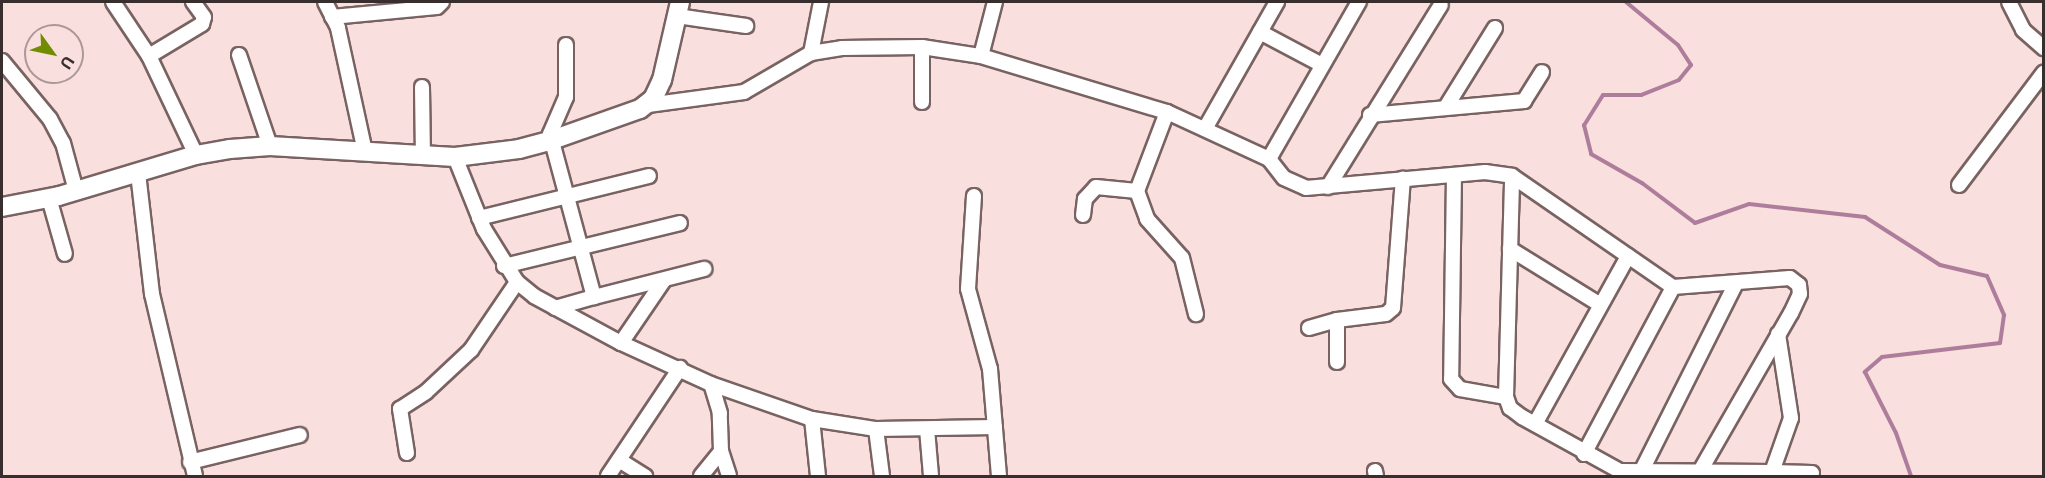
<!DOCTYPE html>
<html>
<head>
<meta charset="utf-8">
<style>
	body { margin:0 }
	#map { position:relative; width:2045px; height:478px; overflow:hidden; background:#f9dfdd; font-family:"Open Sans",sans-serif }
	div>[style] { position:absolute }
	.stream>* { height:4px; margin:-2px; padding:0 2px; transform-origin:2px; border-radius:2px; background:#af7d9c }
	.roads { filter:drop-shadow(2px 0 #796362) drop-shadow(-2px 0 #796362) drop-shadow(0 2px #796362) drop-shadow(0 -2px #796362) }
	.street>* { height:14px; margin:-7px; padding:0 7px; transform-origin:7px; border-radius:7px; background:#fff }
	.secondary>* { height:18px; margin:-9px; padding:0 9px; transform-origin:9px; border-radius:9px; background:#fff }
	span { translate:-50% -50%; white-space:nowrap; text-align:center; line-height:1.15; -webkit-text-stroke:6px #f9dfdd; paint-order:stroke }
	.frame { position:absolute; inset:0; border:3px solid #382e2e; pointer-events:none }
	.north { position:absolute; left:24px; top:24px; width:60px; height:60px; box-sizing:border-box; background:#f9dfdd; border:2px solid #ac9897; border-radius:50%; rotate:123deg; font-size:16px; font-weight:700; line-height:24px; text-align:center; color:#382e2e }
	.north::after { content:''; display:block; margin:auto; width:21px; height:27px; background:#728c02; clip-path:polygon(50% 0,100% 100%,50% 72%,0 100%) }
</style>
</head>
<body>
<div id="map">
	<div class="stream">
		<div style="left:1626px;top:2px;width:67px;rotate:39.6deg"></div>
		<div style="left:1678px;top:45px;width:24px;rotate:57deg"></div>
		<div style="left:1691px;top:65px;width:19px;rotate:129deg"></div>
		<div style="left:1679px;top:80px;width:41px;rotate:158.5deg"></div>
		<div style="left:1641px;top:95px;width:38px;rotate:180deg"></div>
		<div style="left:1603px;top:95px;width:36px;rotate:122deg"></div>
		<div style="left:1584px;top:125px;width:30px;rotate:76deg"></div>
		<div style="left:1591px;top:154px;width:59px;rotate:29.6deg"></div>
		<div style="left:1642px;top:183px;width:66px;rotate:37deg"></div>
		<div style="left:1695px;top:223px;width:57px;rotate:-19.4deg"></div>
		<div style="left:1749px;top:204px;width:117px;rotate:6.4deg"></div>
		<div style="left:1865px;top:217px;width:89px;rotate:32.6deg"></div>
		<div style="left:1940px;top:265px;width:48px;rotate:13.2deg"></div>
		<div style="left:1987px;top:276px;width:43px;rotate:66.4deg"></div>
		<div style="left:2004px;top:315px;width:28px;rotate:98deg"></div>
		<div style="left:2000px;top:343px;width:119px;rotate:173.2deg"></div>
		<div style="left:1882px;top:357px;width:23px;rotate:139deg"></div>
		<div style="left:1865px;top:372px;width:68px;rotate:63.1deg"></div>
		<div style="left:1896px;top:433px;width:46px;rotate:70.8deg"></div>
	</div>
	<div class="roads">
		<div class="street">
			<div style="left:113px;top:2px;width:65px;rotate:56.3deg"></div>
			<div style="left:149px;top:56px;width:110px;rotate:64.6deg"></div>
			<div style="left:325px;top:2px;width:29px;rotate:63deg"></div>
			<div style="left:338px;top:28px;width:127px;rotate:77.7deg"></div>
			<div style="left:2009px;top:2px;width:31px;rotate:63deg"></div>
			<div style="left:2023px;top:30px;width:28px;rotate:41deg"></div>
			<div style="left:677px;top:16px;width:70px;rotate:8.2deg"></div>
			<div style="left:332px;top:17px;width:105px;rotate:-5.4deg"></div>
			<div style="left:437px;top:7px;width:7px;rotate:-45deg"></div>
			<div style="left:1260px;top:32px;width:70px;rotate:28deg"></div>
			<div style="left:566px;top:45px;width:52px;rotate:90deg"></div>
			<div style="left:566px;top:97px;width:40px;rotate:113.4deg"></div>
			<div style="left:550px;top:134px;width:169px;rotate:74.9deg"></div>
			<div style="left:594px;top:297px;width:114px;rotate:-14.3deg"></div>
			<div style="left:811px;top:53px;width:52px;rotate:-78.9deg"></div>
			<div style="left:239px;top:55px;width:96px;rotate:71.2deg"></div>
			<div style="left:149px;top:56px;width:62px;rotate:-31.1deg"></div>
			<div style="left:202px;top:24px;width:7px;rotate:-74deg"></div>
			<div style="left:204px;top:17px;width:19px;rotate:-126deg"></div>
			<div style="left:981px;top:56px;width:56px;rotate:-75.5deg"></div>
			<div style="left:2px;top:61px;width:75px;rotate:50.4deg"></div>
			<div style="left:50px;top:119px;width:27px;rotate:62deg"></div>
			<div style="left:63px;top:143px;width:50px;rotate:74.8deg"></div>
			<div style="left:422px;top:87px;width:68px;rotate:89.2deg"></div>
			<div style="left:922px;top:102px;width:55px;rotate:-90deg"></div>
			<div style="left:648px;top:105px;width:97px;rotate:-7.7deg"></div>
			<div style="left:744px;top:92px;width:78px;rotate:-30.2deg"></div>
			<div style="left:811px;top:53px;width:31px;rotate:-9deg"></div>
			<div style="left:842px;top:48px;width:80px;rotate:-0.7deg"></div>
			<div style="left:922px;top:47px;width:60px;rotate:8.7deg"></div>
			<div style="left:981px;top:56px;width:194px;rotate:16.8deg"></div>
			<div style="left:1167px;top:112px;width:112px;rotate:24.7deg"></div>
			<div style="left:1269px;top:159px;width:24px;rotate:52deg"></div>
			<div style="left:1284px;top:178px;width:24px;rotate:24deg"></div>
			<div style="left:1306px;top:188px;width:180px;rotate:-5.1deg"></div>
			<div style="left:1485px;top:172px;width:27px;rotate:8deg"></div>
			<div style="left:1512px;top:176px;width:196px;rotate:34.6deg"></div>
			<div style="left:1673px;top:287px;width:117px;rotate:-4.4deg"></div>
			<div style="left:1790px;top:278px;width:11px;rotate:38deg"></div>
			<div style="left:1799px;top:285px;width:9px;rotate:84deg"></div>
			<div style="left:1800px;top:294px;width:21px;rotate:115deg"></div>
			<div style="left:1791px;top:313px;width:182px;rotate:119.9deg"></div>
			<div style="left:1446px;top:107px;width:93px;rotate:-58.2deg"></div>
			<div style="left:1167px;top:112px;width:85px;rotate:110.8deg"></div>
			<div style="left:1137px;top:191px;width:30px;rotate:70deg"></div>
			<div style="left:1147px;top:219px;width:52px;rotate:48.1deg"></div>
			<div style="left:1182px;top:258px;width:58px;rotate:76deg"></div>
			<div style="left:1370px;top:115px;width:155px;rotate:-5.2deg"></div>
			<div style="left:1524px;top:101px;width:34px;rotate:-58deg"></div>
			<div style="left:1206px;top:127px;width:144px;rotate:-60.4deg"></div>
			<div style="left:455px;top:157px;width:78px;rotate:68.1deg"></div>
			<div style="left:484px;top:229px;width:62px;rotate:58.1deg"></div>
			<div style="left:517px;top:282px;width:22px;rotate:39deg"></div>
			<div style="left:534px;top:296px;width:99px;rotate:28.4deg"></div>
			<div style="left:621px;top:343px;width:99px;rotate:24.5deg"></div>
			<div style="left:711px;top:384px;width:107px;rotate:19.1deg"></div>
			<div style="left:812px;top:419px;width:65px;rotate:8.9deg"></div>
			<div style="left:876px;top:429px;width:119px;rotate:-1deg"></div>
			<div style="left:1269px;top:159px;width:181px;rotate:-60.2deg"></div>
			<div style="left:138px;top:173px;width:122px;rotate:83.4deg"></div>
			<div style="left:152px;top:294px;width:187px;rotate:76.7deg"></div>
			<div style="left:1454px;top:175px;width:204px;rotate:90.8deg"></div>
			<div style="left:1451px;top:379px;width:13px;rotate:48deg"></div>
			<div style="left:1460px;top:389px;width:47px;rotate:9.9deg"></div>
			<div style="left:1506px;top:397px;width:221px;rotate:-88.4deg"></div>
			<div style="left:1959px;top:185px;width:141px;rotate:-53deg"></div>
			<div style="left:1328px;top:187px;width:214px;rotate:-58.2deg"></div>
			<div style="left:974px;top:196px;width:93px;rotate:93.7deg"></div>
			<div style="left:968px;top:289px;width:83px;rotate:74.6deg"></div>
			<div style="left:990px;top:369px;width:107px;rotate:85.2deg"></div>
			<div style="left:49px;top:198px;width:58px;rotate:74.1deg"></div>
			<div style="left:1083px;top:215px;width:16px;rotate:-83deg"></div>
			<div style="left:1085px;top:199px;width:16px;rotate:-47deg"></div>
			<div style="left:1096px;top:187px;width:41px;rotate:5.6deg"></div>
			<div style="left:479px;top:218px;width:175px;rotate:-13.9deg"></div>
			<div style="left:1510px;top:249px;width:105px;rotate:31.7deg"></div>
			<div style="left:504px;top:266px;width:181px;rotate:-13.7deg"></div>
			<div style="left:555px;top:308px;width:41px;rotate:-15.8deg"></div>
			<div style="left:1309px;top:328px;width:29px;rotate:-16deg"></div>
			<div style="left:621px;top:343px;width:76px;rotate:-55.7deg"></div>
			<div style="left:1337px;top:362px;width:42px;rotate:-90deg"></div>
			<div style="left:1337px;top:320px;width:49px;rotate:-7deg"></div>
			<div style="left:1386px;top:314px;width:9px;rotate:-41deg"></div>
			<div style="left:1393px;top:308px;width:130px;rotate:-85.6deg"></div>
			<div style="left:1506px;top:397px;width:12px;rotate:70deg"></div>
			<div style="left:1510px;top:408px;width:15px;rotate:37deg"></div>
			<div style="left:1522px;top:417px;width:112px;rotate:28.9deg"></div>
			<div style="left:1620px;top:471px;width:152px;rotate:0.4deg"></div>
			<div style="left:1772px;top:472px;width:57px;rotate:-70.6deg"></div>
			<div style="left:1791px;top:418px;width:85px;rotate:-98.8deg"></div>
			<div style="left:812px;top:419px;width:57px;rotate:84deg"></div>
			<div style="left:1535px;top:424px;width:192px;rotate:-61deg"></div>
			<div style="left:876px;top:429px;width:47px;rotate:82.7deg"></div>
			<div style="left:927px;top:429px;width:47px;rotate:85.1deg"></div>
			<div style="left:721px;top:451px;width:26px;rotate:72deg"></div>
			<div style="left:407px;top:453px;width:45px;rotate:-99deg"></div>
			<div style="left:400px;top:409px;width:31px;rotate:-33deg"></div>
			<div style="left:426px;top:392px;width:62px;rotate:-43deg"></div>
			<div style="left:471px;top:350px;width:82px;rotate:-55.9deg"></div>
			<div style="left:1584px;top:454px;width:189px;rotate:-61.9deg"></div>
			<div style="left:619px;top:460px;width:31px;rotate:32deg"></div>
			<div style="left:190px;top:462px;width:113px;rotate:-13.8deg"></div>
			<div style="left:1375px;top:471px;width:5px;rotate:79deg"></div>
			<div style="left:1772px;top:472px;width:40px;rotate:1.4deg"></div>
			<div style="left:1640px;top:474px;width:214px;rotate:-63.3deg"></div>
			<div style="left:608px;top:476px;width:130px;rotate:-56.3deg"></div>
			<div style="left:701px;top:476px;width:32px;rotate:-51deg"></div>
			<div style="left:721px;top:451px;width:38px;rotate:-92deg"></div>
			<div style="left:720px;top:413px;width:30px;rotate:-107deg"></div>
		</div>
		<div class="secondary">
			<div style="left:2px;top:207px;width:58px;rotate:-10.9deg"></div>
			<div style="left:59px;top:196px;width:143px;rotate:-16.7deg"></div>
			<div style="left:196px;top:155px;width:35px;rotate:-10deg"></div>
			<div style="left:230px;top:149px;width:40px;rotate:-4.3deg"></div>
			<div style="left:270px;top:146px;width:185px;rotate:3.4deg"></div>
			<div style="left:455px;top:157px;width:64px;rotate:-7.1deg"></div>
			<div style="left:519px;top:149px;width:34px;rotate:-15deg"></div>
			<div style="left:552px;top:140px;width:93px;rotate:-19.4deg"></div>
			<div style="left:640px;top:109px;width:16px;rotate:-38deg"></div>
			<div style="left:653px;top:99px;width:21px;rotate:-65deg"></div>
			<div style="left:662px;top:80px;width:80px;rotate:-77deg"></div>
		</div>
	</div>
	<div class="frame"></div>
	<div class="north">U</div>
</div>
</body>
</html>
